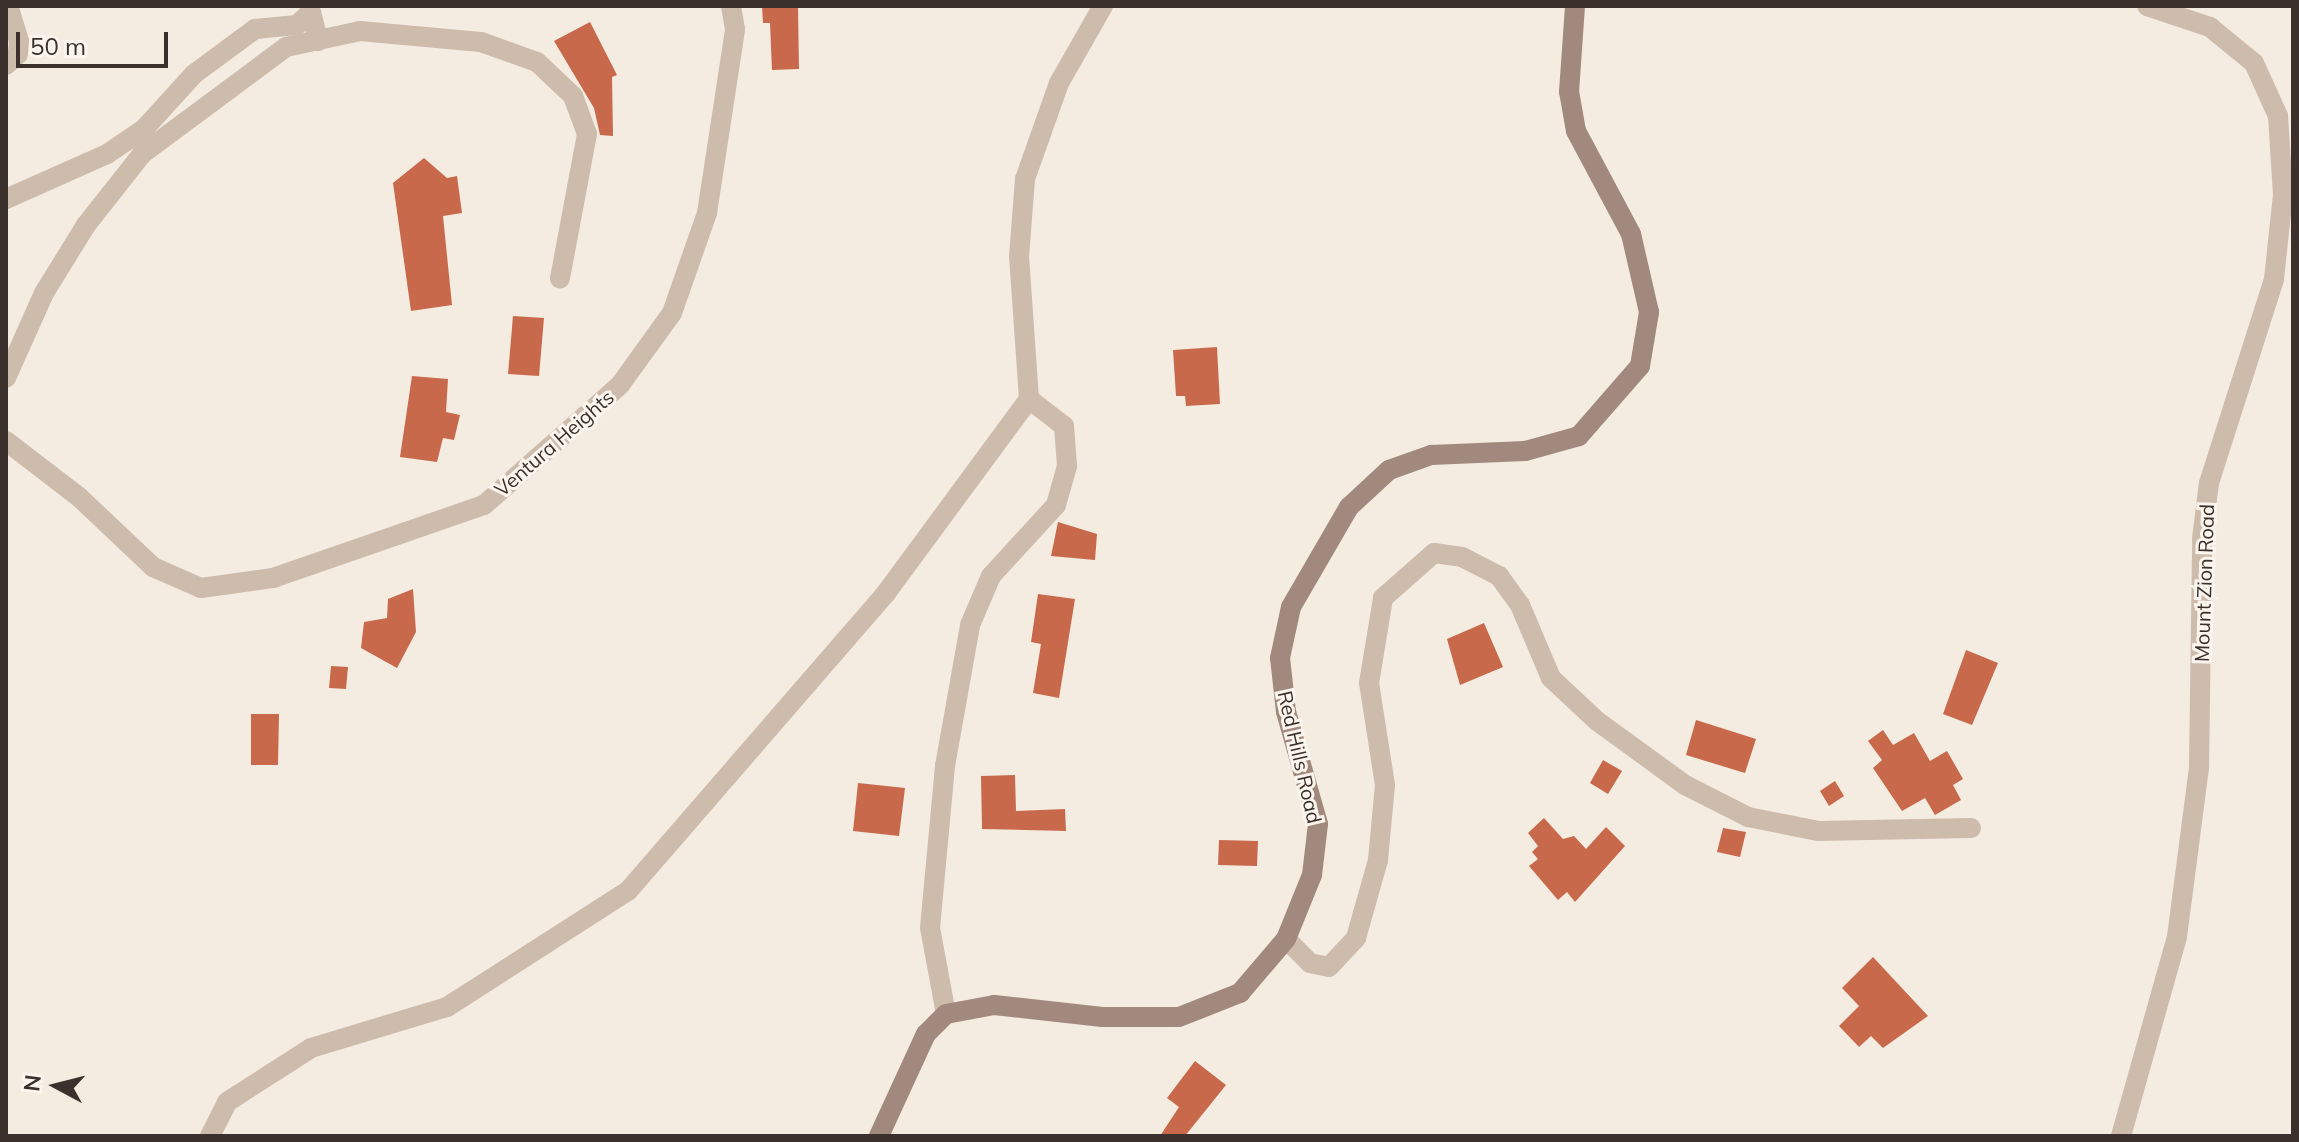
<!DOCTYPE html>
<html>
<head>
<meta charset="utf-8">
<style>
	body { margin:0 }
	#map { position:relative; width:2299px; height:1142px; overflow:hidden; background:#f4ebe1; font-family:Mulish,sans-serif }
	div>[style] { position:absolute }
	.building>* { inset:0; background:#c8694b }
	.street>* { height:20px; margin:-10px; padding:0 10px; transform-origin:10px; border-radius:10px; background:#cdbbac }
	.secondary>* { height:20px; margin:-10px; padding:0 10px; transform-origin:10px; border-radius:10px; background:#a18a7d }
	span { translate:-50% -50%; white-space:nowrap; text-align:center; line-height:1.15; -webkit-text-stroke:6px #fbf5ee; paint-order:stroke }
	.street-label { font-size:20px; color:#3b302b }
	.frame { position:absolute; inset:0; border:8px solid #3b302b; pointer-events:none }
	.north { position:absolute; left:16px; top:1046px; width:80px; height:80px; -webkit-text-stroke:6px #fbf5ee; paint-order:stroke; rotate:277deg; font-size:22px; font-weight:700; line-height:32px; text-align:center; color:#3b302b }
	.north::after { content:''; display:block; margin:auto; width:28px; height:36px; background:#3b302b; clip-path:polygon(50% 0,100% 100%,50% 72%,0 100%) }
	.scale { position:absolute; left:16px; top:32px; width:152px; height:36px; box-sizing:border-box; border:4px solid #3b302b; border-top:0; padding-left:10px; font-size:24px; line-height:28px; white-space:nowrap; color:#3b302b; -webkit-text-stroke:6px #fbf5ee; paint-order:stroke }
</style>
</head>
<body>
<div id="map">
	<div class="building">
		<div style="clip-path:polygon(762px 6px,798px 6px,799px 69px,772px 70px,770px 23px,763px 23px)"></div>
		<div style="clip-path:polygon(590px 22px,617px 75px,612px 77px,613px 136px,600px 135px,594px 108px,554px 41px)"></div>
		<div style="clip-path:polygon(424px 158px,447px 178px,457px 176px,462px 213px,443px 216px,452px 305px,411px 311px,393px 183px)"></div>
		<div style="clip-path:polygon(513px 316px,544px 318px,539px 376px,508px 374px)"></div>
		<div style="clip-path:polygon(1217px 347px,1220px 404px,1186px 406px,1185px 396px,1176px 396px,1173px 350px)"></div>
		<div style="clip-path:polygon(412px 376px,448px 379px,446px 412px,460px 415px,454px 440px,443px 438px,437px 462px,400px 457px)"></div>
		<div style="clip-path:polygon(1058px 522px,1097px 534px,1095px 560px,1051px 556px)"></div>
		<div style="clip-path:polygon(413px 589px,416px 632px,397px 668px,361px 648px,364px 622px,387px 618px,388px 599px)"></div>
		<div style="clip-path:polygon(1038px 594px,1075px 599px,1059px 698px,1033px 693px,1041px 644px,1031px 642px)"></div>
		<div style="clip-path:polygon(1484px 623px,1503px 667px,1460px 685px,1447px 639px)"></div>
		<div style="clip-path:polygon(1966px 650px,1998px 663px,1972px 725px,1943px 714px)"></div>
		<div style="clip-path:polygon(331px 666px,348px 667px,346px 689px,329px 688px)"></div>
		<div style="clip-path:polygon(251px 714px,279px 714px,278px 765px,251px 765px)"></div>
		<div style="clip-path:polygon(1696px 720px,1756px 739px,1745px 773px,1686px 755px)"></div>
		<div style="clip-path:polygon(1883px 730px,1893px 745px,1914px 733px,1930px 761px,1947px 751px,1963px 779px,1953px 785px,1961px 800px,1935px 815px,1925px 798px,1902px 811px,1873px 768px,1882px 760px,1868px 741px)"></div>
		<div style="clip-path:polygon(1603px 760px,1622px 771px,1608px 794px,1590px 783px)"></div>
		<div style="clip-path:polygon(1015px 775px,1016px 811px,1065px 809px,1066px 831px,982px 829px,981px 776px)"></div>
		<div style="clip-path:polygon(1835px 781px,1844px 796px,1829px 806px,1820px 791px)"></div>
		<div style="clip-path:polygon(858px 783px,905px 788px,899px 836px,853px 831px)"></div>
		<div style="clip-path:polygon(1544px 818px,1563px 839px,1574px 836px,1586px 849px,1606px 827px,1625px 846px,1575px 902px,1567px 892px,1558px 900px,1529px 866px,1538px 859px,1532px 852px,1538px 846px,1528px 833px)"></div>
		<div style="clip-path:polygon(1723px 828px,1746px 832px,1740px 857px,1717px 852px)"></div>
		<div style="clip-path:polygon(1219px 840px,1258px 841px,1257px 866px,1218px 865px)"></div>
		<div style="clip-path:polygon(1873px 957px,1928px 1016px,1883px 1048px,1871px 1036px,1859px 1047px,1839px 1026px,1859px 1006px,1842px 988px)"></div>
		<div style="clip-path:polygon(1195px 1061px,1226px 1085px,1185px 1136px,1160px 1136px,1179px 1107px,1167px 1098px)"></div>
	</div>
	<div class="street">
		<div style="left:6px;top:65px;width:16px;rotate:-43deg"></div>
		<div style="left:18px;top:54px;width:13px;rotate:-86deg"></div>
		<div style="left:19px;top:41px;width:37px;rotate:-107deg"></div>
		<div style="left:6px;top:199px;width:111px;rotate:-24deg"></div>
		<div style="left:107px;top:154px;width:45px;rotate:-34deg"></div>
		<div style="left:144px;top:129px;width:74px;rotate:-47.7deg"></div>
		<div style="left:194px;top:74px;width:76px;rotate:-36.4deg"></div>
		<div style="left:255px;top:29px;width:42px;rotate:-5.4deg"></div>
		<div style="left:297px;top:25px;width:19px;rotate:-43deg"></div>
		<div style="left:311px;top:12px;width:30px;rotate:76deg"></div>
		<div style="left:6px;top:378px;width:93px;rotate:-65.9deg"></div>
		<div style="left:44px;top:293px;width:80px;rotate:-58.3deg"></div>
		<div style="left:86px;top:225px;width:90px;rotate:-51.7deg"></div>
		<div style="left:142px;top:154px;width:179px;rotate:-36.6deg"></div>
		<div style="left:286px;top:47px;width:76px;rotate:-12.2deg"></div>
		<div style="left:360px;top:31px;width:121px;rotate:5.2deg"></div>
		<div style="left:481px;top:42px;width:59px;rotate:19.7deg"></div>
		<div style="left:537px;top:62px;width:50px;rotate:43.4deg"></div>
		<div style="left:573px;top:96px;width:40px;rotate:69.8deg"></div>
		<div style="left:587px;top:134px;width:147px;rotate:100.6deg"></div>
		<div style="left:6px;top:441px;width:92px;rotate:37.5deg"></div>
		<div style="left:79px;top:497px;width:102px;rotate:43.4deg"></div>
		<div style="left:153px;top:567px;width:52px;rotate:23.6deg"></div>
		<div style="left:201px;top:588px;width:73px;rotate:-7.9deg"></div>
		<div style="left:273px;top:578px;width:223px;rotate:-19.1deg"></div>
		<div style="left:484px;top:505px;width:181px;rotate:-41.4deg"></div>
		<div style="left:620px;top:385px;width:89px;rotate:-54.2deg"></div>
		<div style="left:672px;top:313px;width:106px;rotate:-70.7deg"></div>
		<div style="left:707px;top:213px;width:186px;rotate:-81.3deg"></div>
		<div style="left:735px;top:29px;width:23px;rotate:-100deg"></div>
		<div style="left:1286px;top:939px;width:34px;rotate:45deg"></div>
		<div style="left:1310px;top:963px;width:19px;rotate:12deg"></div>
		<div style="left:1329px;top:967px;width:40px;rotate:-47deg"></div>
		<div style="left:1356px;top:938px;width:81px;rotate:-74.2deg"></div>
		<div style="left:1378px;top:860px;width:75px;rotate:-84.7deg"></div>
		<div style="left:1385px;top:785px;width:103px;rotate:-98.9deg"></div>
		<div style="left:1369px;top:683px;width:86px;rotate:-80.6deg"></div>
		<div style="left:1383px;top:598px;width:68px;rotate:-41.4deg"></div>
		<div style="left:1434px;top:553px;width:28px;rotate:8deg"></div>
		<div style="left:1462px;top:557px;width:42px;rotate:27.2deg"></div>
		<div style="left:1499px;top:576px;width:36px;rotate:54deg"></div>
		<div style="left:1520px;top:605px;width:79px;rotate:67deg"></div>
		<div style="left:1551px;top:678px;width:63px;rotate:43.1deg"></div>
		<div style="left:1597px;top:721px;width:109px;rotate:36deg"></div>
		<div style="left:1685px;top:785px;width:71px;rotate:26.9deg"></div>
		<div style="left:1748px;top:817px;width:71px;rotate:11.3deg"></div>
		<div style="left:1818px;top:831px;width:153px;rotate:-1.1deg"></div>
		<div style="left:946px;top:1014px;width:87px;rotate:-100.5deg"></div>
		<div style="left:930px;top:928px;width:163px;rotate:-84.7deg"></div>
		<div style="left:945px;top:766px;width:143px;rotate:-79.9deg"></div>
		<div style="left:970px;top:625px;width:53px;rotate:-66.8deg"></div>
		<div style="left:991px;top:576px;width:96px;rotate:-47.5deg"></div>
		<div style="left:1056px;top:505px;width:41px;rotate:-74.2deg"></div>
		<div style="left:1067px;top:466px;width:40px;rotate:-94.3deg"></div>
		<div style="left:1064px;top:426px;width:44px;rotate:-142.4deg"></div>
		<div style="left:1029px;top:399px;width:142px;rotate:-94deg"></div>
		<div style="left:1019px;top:257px;width:78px;rotate:-85.6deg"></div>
		<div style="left:1025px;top:179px;width:102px;rotate:-70.5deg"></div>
		<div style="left:1059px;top:83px;width:89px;rotate:-60.3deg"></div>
		<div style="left:210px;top:1136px;width:38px;rotate:-63deg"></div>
		<div style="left:227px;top:1102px;width:100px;rotate:-32.7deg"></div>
		<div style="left:311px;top:1048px;width:142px;rotate:-16.8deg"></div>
		<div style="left:447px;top:1007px;width:215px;rotate:-32.7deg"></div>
		<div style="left:628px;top:891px;width:394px;rotate:-49.1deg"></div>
		<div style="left:886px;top:593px;width:241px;rotate:-53.6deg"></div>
		<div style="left:2121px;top:1136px;width:207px;rotate:-74.3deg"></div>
		<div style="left:2177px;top:937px;width:171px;rotate:-82.6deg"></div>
		<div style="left:2199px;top:767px;width:228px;rotate:-89.2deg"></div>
		<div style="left:2202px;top:539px;width:56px;rotate:-82.9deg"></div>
		<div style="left:2209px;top:483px;width:214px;rotate:-72.3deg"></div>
		<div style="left:2274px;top:279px;width:84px;rotate:-83.9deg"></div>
		<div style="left:2283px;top:195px;width:79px;rotate:-93.6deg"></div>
		<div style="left:2278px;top:116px;width:58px;rotate:-114.4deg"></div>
		<div style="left:2254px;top:63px;width:57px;rotate:-140.7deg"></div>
		<div style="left:2210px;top:27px;width:66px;rotate:-161.6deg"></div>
	</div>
	<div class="secondary">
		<div style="left:879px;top:1136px;width:112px;rotate:-65.3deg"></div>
		<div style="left:926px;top:1034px;width:28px;rotate:-45deg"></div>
		<div style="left:946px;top:1014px;width:49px;rotate:-10.6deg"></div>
		<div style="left:994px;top:1005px;width:109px;rotate:6.3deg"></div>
		<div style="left:1102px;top:1017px;width:77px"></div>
		<div style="left:1179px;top:1017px;width:66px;rotate:-21.5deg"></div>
		<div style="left:1240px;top:993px;width:71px;rotate:-49.6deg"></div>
		<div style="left:1286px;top:939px;width:69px;rotate:-67.9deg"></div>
		<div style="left:1312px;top:875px;width:51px;rotate:-83.3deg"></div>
		<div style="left:1318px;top:824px;width:116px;rotate:-105.9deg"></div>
		<div style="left:1286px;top:712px;width:54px;rotate:-96.3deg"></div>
		<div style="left:1280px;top:658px;width:52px;rotate:-77.8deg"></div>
		<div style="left:1291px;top:607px;width:116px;rotate:-59.9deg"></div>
		<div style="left:1349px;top:507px;width:54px;rotate:-42.8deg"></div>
		<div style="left:1389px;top:470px;width:45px;rotate:-19.7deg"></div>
		<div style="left:1431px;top:455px;width:94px;rotate:-2.4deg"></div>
		<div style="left:1525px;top:451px;width:56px;rotate:-15.5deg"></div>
		<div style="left:1579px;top:436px;width:93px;rotate:-48.9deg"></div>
		<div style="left:1640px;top:366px;width:55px;rotate:-80.5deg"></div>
		<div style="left:1649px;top:312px;width:80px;rotate:-103deg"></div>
		<div style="left:1631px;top:234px;width:117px;rotate:-118.1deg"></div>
		<div style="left:1576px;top:131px;width:40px;rotate:-100deg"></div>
		<div style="left:1569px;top:92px;width:86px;rotate:-86deg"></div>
	</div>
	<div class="street-label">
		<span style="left:554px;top:443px;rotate:-41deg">Ventura Heights</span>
		<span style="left:2204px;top:583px;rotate:-88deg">Mount Zion Road</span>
		<span style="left:1300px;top:757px;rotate:77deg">Red Hills Road</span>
	</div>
	<div class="frame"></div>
	<div class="north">N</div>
	<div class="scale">50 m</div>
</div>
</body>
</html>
